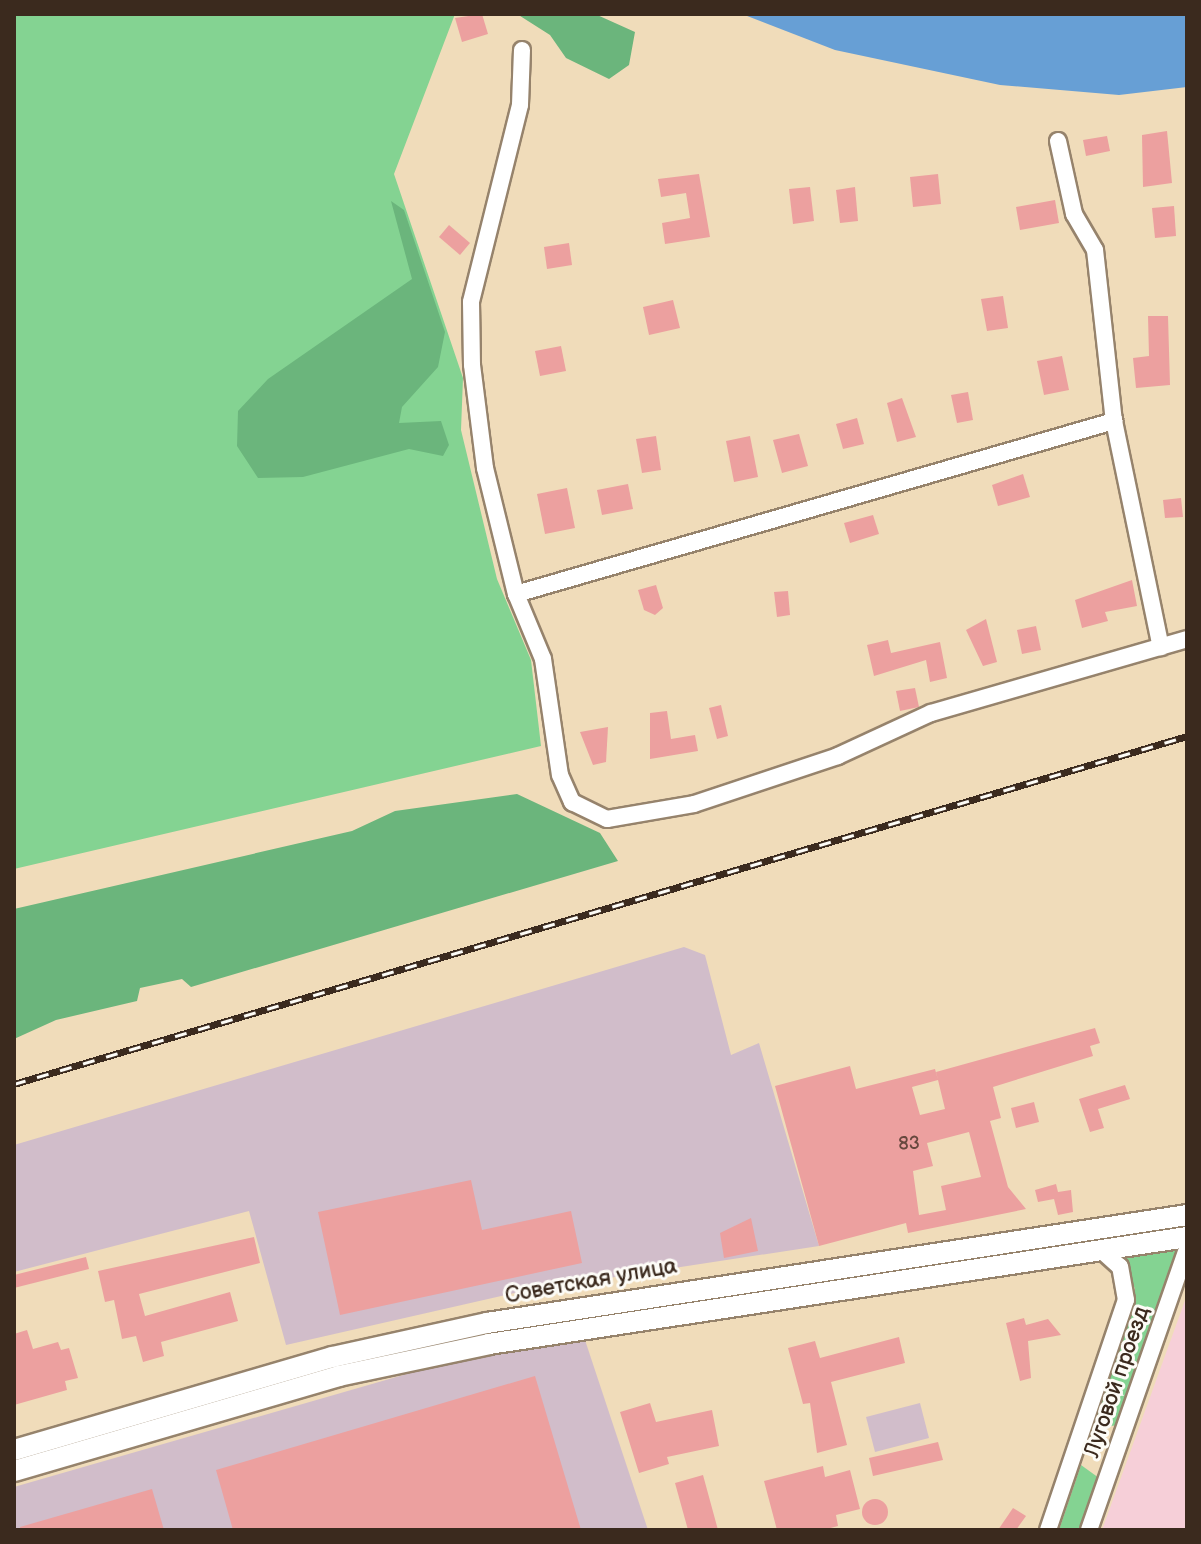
<!DOCTYPE html>
<html>
<head>
<meta charset="utf-8">
<style>
	body { margin:0 }
	#map { position:relative; width:1201px; height:1544px; overflow:hidden; background:#f0dcba; font-family:"Balsamiq Sans",sans-serif }
	div>[style] { position:absolute }
	.built>* { inset:0; background:#f6cfd8 }
	.industrial>* { inset:0; background:#d1bdca }
	.green>* { inset:0; background:#84d392 }
	.forest>* { inset:0; background:#6bb57c }
	.water>* { inset:0; background:#679fd5 }
	.building>* { inset:0; background:#eca09f }
	.round { border-radius:50% }
	.roads { filter:drop-shadow(2px 0 #96836c) drop-shadow(-2px 0 #96836c) drop-shadow(0 2px #96836c) drop-shadow(0 -2px #96836c) }
	.minor>* { height:16px; margin:-8px; padding:0 8px; transform-origin:8px; border-radius:8px; background:#fff }
	.major>* { height:20px; margin:-10px; padding:0 10px; transform-origin:10px; border-radius:10px; background:#fff }
	.rail>* { height:7px; margin-top:-3.5px; transform-origin:0; background:repeating-linear-gradient(90deg,#fdfcf7 0 12px,#3b2a1e 0 24px); box-sizing:border-box; border-block:2px solid #3b2a1e }
	span { translate:-50% -50%; white-space:nowrap; text-align:center; line-height:1.15; -webkit-text-stroke:6px #fdfcf7; paint-order:stroke }
	.number-label { font-size:18px; color:#67483e }
	.number-label span { -webkit-text-stroke-width:0 }
	.street-label { font-size:22px; color:#3b2a1e }
	.frame { position:absolute; inset:0; border:16px solid #3b2a1e; pointer-events:none }
</style>
</head>
<body>
<div id="map">
	<div class="built">
		<div style="clip-path:polygon(1187px 1295px,1187px 1530px,1102px 1530px)"></div>
	</div>
	<div class="industrial">
		<div style="clip-path:polygon(684px 947px,705px 955px,731px 1055px,759px 1043px,819px 1246px,523px 1291px,286px 1345px,249px 1211px,14px 1272px,14px 1145px)"></div>
		<div style="clip-path:polygon(583px 1334px,648px 1530px,14px 1530px,14px 1487px,483px 1352px)"></div>
		<div style="clip-path:polygon(920px 1403px,929px 1438px,875px 1452px,866px 1417px)"></div>
	</div>
	<div class="green">
		<div style="clip-path:polygon(14px 14px,455px 14px,394px 174px,463px 378px,461px 430px,497px 579px,531px 660px,541px 746px,14px 869px)"></div>
		<div style="clip-path:polygon(1179px 1246px,1118px 1425px,1098px 1428px,1095px 1414px,1135px 1289px,1122px 1255px)"></div>
		<div style="clip-path:polygon(1081px 1465px,1099px 1478px,1081px 1530px,1059px 1530px)"></div>
	</div>
	<div class="forest">
		<div style="clip-path:polygon(517px 14px,595px 14px,635px 32px,629px 65px,609px 79px,566px 58px,550px 35px)"></div>
		<div style="clip-path:polygon(391px 201px,404px 210px,445px 332px,438px 367px,402px 407px,399px 423px,441px 421px,449px 445px,443px 456px,409px 449px,303px 477px,258px 478px,237px 446px,238px 411px,268px 379px,412px 279px)"></div>
		<div style="clip-path:polygon(517px 794px,600px 833px,618px 861px,191px 987px,182px 979px,140px 988px,137px 1001px,56px 1020px,14px 1039px,14px 909px,352px 831px,395px 811px)"></div>
	</div>
	<div class="water">
		<div style="clip-path:polygon(742px 14px,1187px 14px,1187px 87px,1119px 95px,1000px 85px,835px 50px)"></div>
	</div>
	<div class="building">
		<div style="clip-path:polygon(482px 14px,488px 34px,462px 42px,455px 18px)"></div>
		<div style="clip-path:polygon(1167px 131px,1172px 183px,1143px 187px,1142px 135px)"></div>
		<div style="clip-path:polygon(1107px 136px,1110px 151px,1086px 156px,1083px 140px)"></div>
		<div style="clip-path:polygon(699px 174px,710px 237px,665px 244px,662px 223px,690px 218px,686px 193px,661px 197px,658px 179px)"></div>
		<div style="clip-path:polygon(938px 174px,941px 204px,913px 207px,910px 177px)"></div>
		<div style="clip-path:polygon(810px 187px,814px 221px,793px 224px,789px 189px)"></div>
		<div style="clip-path:polygon(855px 187px,858px 221px,840px 223px,836px 190px)"></div>
		<div style="clip-path:polygon(1055px 200px,1059px 223px,1020px 230px,1016px 207px)"></div>
		<div style="clip-path:polygon(1174px 206px,1176px 236px,1155px 238px,1152px 208px)"></div>
		<div style="clip-path:polygon(449px 225px,470px 243px,460px 255px,439px 237px)"></div>
		<div style="clip-path:polygon(569px 243px,572px 265px,547px 269px,544px 247px)"></div>
		<div style="clip-path:polygon(1003px 296px,1008px 328px,987px 331px,981px 299px)"></div>
		<div style="clip-path:polygon(673px 300px,680px 328px,649px 335px,643px 307px)"></div>
		<div style="clip-path:polygon(1148px 316px,1168px 316px,1170px 385px,1136px 388px,1133px 358px,1149px 356px)"></div>
		<div style="clip-path:polygon(561px 346px,566px 371px,540px 376px,535px 351px)"></div>
		<div style="clip-path:polygon(1062px 356px,1069px 390px,1044px 395px,1037px 361px)"></div>
		<div style="clip-path:polygon(968px 392px,973px 420px,957px 423px,951px 395px)"></div>
		<div style="clip-path:polygon(902px 398px,916px 437px,897px 442px,887px 403px)"></div>
		<div style="clip-path:polygon(857px 418px,864px 444px,843px 449px,836px 424px)"></div>
		<div style="clip-path:polygon(799px 434px,808px 466px,782px 473px,773px 440px)"></div>
		<div style="clip-path:polygon(656px 436px,661px 470px,642px 473px,636px 439px)"></div>
		<div style="clip-path:polygon(750px 436px,758px 477px,734px 482px,726px 441px)"></div>
		<div style="clip-path:polygon(1023px 474px,1030px 497px,998px 506px,992px 485px)"></div>
		<div style="clip-path:polygon(628px 484px,633px 509px,602px 515px,597px 490px)"></div>
		<div style="clip-path:polygon(567px 488px,575px 528px,545px 534px,537px 494px)"></div>
		<div style="clip-path:polygon(1181px 498px,1183px 517px,1165px 518px,1163px 500px)"></div>
		<div style="clip-path:polygon(873px 515px,879px 534px,850px 543px,844px 523px)"></div>
		<div style="clip-path:polygon(1132px 580px,1137px 606px,1105px 612px,1108px 621px,1082px 628px,1075px 600px)"></div>
		<div style="clip-path:polygon(656px 585px,663px 608px,655px 615px,644px 610px,638px 590px)"></div>
		<div style="clip-path:polygon(788px 591px,790px 615px,777px 617px,774px 592px)"></div>
		<div style="clip-path:polygon(986px 619px,997px 662px,983px 666px,966px 630px)"></div>
		<div style="clip-path:polygon(1036px 626px,1041px 650px,1022px 654px,1017px 630px)"></div>
		<div style="clip-path:polygon(888px 640px,891px 653px,940px 642px,947px 678px,930px 682px,926px 660px,874px 676px,867px 645px)"></div>
		<div style="clip-path:polygon(915px 688px,919px 707px,900px 711px,896px 691px)"></div>
		<div style="clip-path:polygon(721px 705px,728px 736px,717px 739px,709px 708px)"></div>
		<div style="clip-path:polygon(667px 711px,671px 739px,695px 735px,698px 751px,650px 759px,650px 713px)"></div>
		<div style="clip-path:polygon(608px 727px,606px 762px,593px 765px,580px 732px)"></div>
		<div style="clip-path:polygon(evenodd,1095px 1028px,1100px 1043px,1090px 1046px,1093px 1056px,993px 1087px,1001px 1118px,990px 1121px,1008px 1187px,1026px 1209px,908px 1233px,906px 1223px,819px 1246px,775px 1086px,850px 1066px,856px 1089px,935px 1069px,938px 1080px,936px 1072px,1095px 1028px,938px 1080px,945px 1109px,920px 1115px,912px 1087px,938px 1080px,1095px 1028px,969px 1132px,981px 1177px,941px 1186px,946px 1210px,919px 1215px,913px 1171px,933px 1166px,927px 1143px,969px 1132px)"></div>
		<div style="clip-path:polygon(1125px 1085px,1130px 1099px,1098px 1109px,1104px 1128px,1090px 1132px,1079px 1099px)"></div>
		<div style="clip-path:polygon(1034px 1102px,1039px 1122px,1016px 1128px,1011px 1108px)"></div>
		<div style="clip-path:polygon(471px 1180px,482px 1230px,571px 1211px,582px 1263px,340px 1315px,318px 1212px)"></div>
		<div style="clip-path:polygon(1056px 1184px,1058px 1192px,1071px 1190px,1073px 1212px,1058px 1215px,1054px 1199px,1038px 1202px,1035px 1190px)"></div>
		<div style="clip-path:polygon(751px 1218px,758px 1251px,724px 1258px,720px 1233px)"></div>
		<div style="clip-path:polygon(254px 1237px,260px 1263px,139px 1294px,145px 1316px,230px 1292px,238px 1321px,161px 1342px,164px 1356px,143px 1362px,136px 1336px,122px 1339px,114px 1300px,105px 1302px,98px 1271px)"></div>
		<div style="clip-path:polygon(86px 1257px,89px 1269px,14px 1288px,14px 1275px)"></div>
		<div style="clip-path:polygon(1024px 1318px,1026px 1325px,1048px 1319px,1061px 1335px,1028px 1341px,1031px 1378px,1020px 1381px,1006px 1323px)"></div>
		<div style="clip-path:polygon(27px 1330px,33px 1349px,58px 1342px,61px 1350px,69px 1348px,78px 1378px,65px 1381px,67px 1390px,14px 1405px,14px 1334px)"></div>
		<div style="clip-path:polygon(899px 1337px,905px 1363px,831px 1382px,847px 1445px,817px 1453px,810px 1403px,803px 1404px,788px 1348px,815px 1341px,820px 1358px)"></div>
		<div style="clip-path:polygon(535px 1376px,581px 1530px,233px 1530px,216px 1470px)"></div>
		<div style="clip-path:polygon(650px 1403px,656px 1422px,712px 1410px,719px 1446px,667px 1457px,669px 1464px,639px 1473px,620px 1412px)"></div>
		<div style="clip-path:polygon(938px 1442px,943px 1460px,873px 1476px,869px 1458px)"></div>
		<div style="clip-path:polygon(823px 1466px,825px 1477px,850px 1470px,860px 1509px,836px 1515px,838px 1526px,823px 1530px,777px 1530px,764px 1481px)"></div>
		<div style="clip-path:polygon(703px 1475px,718px 1530px,688px 1530px,675px 1483px)"></div>
		<div style="clip-path:polygon(152px 1489px,164px 1530px,21px 1530px,20px 1527px)"></div>
		<div class="round" style="left:862px;top:1499px;width:26px;height:26px"></div>
		<div style="clip-path:polygon(1013px 1508px,1026px 1516px,1016px 1530px,998px 1530px)"></div>
	</div>
	<div class="roads">
		<div class="minor">
			<div style="left:522px;top:50px;width:55px;rotate:92.1deg"></div>
			<div style="left:520px;top:105px;width:203px;rotate:104deg"></div>
			<div style="left:471px;top:302px;width:63px;rotate:89.1deg"></div>
			<div style="left:472px;top:365px;width:104px;rotate:82.8deg"></div>
			<div style="left:485px;top:468px;width:130px;rotate:76.2deg"></div>
			<div style="left:516px;top:594px;width:70px;rotate:67.4deg"></div>
			<div style="left:543px;top:659px;width:117px;rotate:81.7deg"></div>
			<div style="left:560px;top:775px;width:30px;rotate:66deg"></div>
			<div style="left:572px;top:802px;width:39px;rotate:26deg"></div>
			<div style="left:607px;top:819px;width:88px;rotate:-9.8deg"></div>
			<div style="left:694px;top:804px;width:152px;rotate:-18.4deg"></div>
			<div style="left:838px;top:756px;width:102px;rotate:-24.8deg"></div>
			<div style="left:931px;top:713px;width:266px;rotate:-16.1deg"></div>
			<div style="left:1058px;top:141px;width:75px;rotate:77.6deg"></div>
			<div style="left:1074px;top:214px;width:42px;rotate:59.7deg"></div>
			<div style="left:1095px;top:250px;width:172px;rotate:83.7deg"></div>
			<div style="left:516px;top:594px;width:623px;rotate:-16.14deg"></div>
			<div style="left:1114px;top:421px;width:231px;rotate:78.3deg"></div>
			<div style="left:1048px;top:1530px;width:243px;rotate:-71.3deg"></div>
			<div style="left:1126px;top:1300px;width:34px;rotate:-100deg"></div>
			<div style="left:1120px;top:1267px;width:25px;rotate:-138deg"></div>
			<div style="left:1089px;top:1530px;width:298px;rotate:-70.8deg"></div>
		</div>
		<div class="major">
			<div style="left:14px;top:1450px;width:331px;rotate:-16.3deg"></div>
			<div style="left:332px;top:1357px;width:159px;rotate:-12.4deg"></div>
			<div style="left:487px;top:1323px;width:708px;rotate:-8.77deg"></div>
			<div style="left:14px;top:1471px;width:339px;rotate:-16.3deg"></div>
			<div style="left:339px;top:1376px;width:153px;rotate:-12deg"></div>
			<div style="left:489px;top:1344px;width:706px;rotate:-8.72deg"></div>
		</div>
	</div>
	<div class="rail">
		<div style="left:14px;top:1084px;width:1224px;rotate:-16.52deg"></div>
	</div>
	<div class="number-label">
		<span style="left:909px;top:1144px">83</span>
	</div>
	<div class="street-label">
		<span style="left:591px;top:1281px;rotate:-10deg">Советская улица</span>
		<span style="left:1117px;top:1382px;rotate:-71deg">Луговой проезд</span>
	</div>
	<div class="frame"></div>
</div>
</body>
</html>
